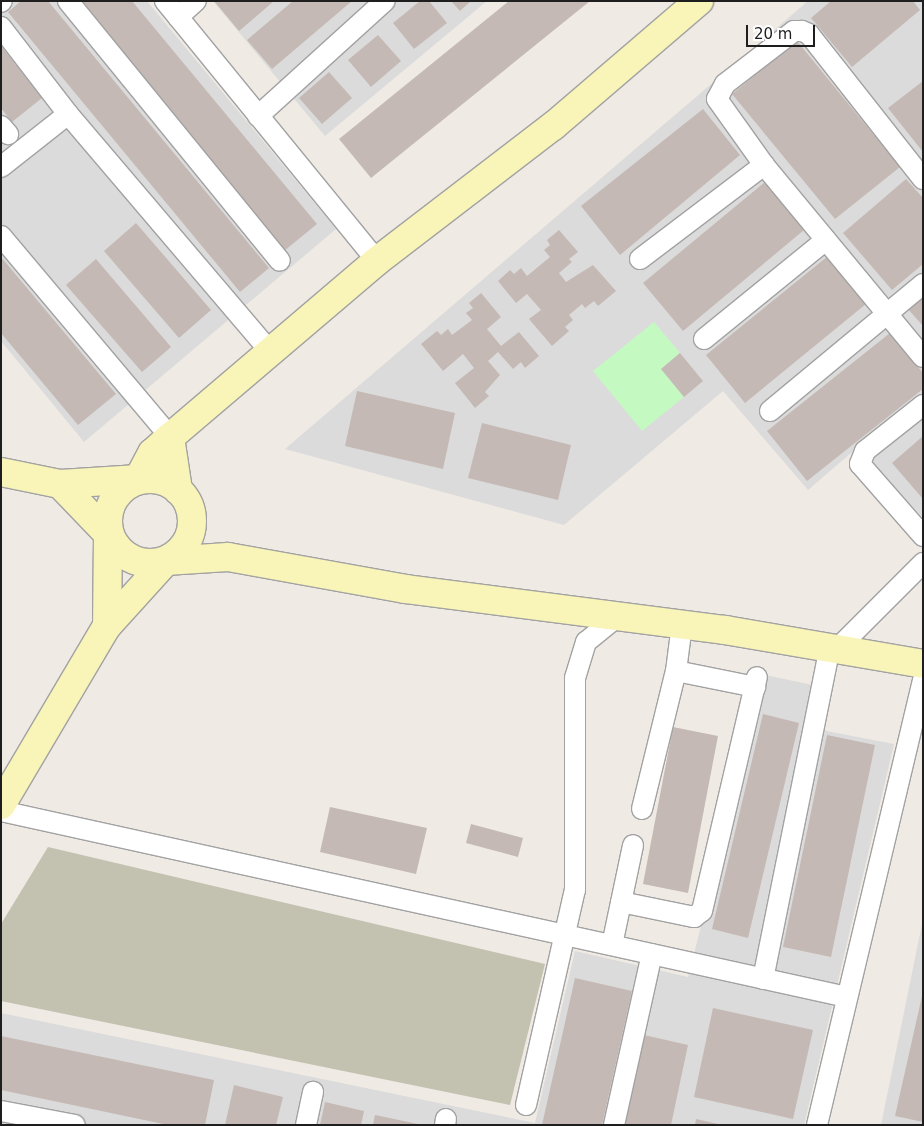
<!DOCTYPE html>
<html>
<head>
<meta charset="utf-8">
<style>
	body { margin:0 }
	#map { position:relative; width:924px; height:1126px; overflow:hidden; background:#efeae4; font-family:"DejaVu Sans",sans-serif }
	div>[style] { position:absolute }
	.residential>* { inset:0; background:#dcdbdb }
	.construction>* { inset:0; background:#c3c1b0 }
	.park>* { inset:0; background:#c4f9c1 }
	.building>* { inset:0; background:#c4b9b4 }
	.roads { filter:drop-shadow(1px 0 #a2a2a2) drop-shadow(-1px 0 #a2a2a2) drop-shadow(0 1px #a2a2a2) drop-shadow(0 -1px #a2a2a2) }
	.street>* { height:20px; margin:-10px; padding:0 10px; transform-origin:10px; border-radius:10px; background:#fff }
	.secondary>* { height:28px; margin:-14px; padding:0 14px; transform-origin:14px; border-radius:14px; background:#f9f4b8 }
	.secondary>.ring { margin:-14px; padding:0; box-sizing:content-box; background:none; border:28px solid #f9f4b8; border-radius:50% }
	span { translate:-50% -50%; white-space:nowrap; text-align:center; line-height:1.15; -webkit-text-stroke:4px #fff; paint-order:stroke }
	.frame { position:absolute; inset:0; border:2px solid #1e1e1e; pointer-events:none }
	.scale { position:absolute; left:746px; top:25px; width:69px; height:22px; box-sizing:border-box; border:2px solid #1e1e1e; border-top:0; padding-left:6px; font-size:15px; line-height:18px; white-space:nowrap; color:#1e1e1e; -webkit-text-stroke:4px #fff; paint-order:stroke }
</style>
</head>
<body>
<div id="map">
	<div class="residential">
		<div style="clip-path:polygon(1px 1px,147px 1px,336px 229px,84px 442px,1px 341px)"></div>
		<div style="clip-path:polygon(213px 1px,487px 1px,325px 136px)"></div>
		<div style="clip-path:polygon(808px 1px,923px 1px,923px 518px,858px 447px,808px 490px,723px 391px,564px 525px,285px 449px)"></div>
		<div style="clip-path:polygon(765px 675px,813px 685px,806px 727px,894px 744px,804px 1125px,1px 1125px,1px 1013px,535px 1123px,575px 951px,688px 977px)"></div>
		<div style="clip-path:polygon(923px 919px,923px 1125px,881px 1125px)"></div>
	</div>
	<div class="construction">
		<div style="clip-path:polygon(48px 847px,545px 964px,510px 1105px,1px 1001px,1px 924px)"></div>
	</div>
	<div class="park">
		<div style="clip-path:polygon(654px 322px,680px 353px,661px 369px,684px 397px,642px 431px,593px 371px)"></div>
	</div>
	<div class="building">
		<div style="clip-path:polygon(21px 1px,48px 1px,269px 268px,240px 292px,8px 12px)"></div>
		<div style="clip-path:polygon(76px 1px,132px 1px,317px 224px,284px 251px)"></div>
		<div style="clip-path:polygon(214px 1px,274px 1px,239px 31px)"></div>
		<div style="clip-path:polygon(293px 1px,352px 1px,272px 69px,247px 40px)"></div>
		<div style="clip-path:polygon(420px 1px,429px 1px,447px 23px,414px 49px,393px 23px)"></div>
		<div style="clip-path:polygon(451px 1px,471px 1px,460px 11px)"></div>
		<div style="clip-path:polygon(509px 1px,590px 1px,371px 178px,339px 139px)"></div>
		<div style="clip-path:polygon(831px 1px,913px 1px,920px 10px,852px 67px,811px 18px)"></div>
		<div style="clip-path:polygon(378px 35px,401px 61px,371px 87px,348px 60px)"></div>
		<div style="clip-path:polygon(797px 41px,900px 167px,835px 219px,732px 94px)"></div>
		<div style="clip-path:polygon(1px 46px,42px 98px,12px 122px,1px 108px)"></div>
		<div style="clip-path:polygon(329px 72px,352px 98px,322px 124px,299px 98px)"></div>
		<div style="clip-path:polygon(923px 81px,923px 152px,888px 108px)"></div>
		<div style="clip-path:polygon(703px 109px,740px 155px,620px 255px,581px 206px)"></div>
		<div style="clip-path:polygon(906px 179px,923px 198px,923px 264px,892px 290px,843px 233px)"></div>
		<div style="clip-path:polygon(765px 182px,804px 230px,683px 331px,643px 283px)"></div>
		<div style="clip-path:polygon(136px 223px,211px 310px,179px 338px,104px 251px)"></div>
		<div style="clip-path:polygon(559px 230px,578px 252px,569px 259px,572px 262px,559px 273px,566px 282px,593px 265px,616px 291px,598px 306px,594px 301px,585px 308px,582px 304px,569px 315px,573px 320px,565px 327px,569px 331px,552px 346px,529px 319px,541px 310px,527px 294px,516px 303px,498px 281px,510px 270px,514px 274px,521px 268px,527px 276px,550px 257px,544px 250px,550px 245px,547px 240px)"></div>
		<div style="clip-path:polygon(828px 256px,866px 304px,745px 403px,706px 355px)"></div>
		<div style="clip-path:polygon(1px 257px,116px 394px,78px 425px,1px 333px)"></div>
		<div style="clip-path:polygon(96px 259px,171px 347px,142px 372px,66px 285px)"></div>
		<div style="clip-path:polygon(481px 293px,501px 317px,487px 329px,501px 346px,519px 332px,539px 356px,525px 368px,521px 362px,513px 369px,498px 352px,488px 361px,500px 375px,485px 392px,489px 396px,475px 408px,455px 383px,474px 368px,463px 354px,443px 371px,421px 344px,437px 331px,441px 335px,448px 329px,452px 335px,472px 320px,466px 313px,473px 308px,469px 303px)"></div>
		<div style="clip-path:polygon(923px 297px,923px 326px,908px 309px)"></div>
		<div style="clip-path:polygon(890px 333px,923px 373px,923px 389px,807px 481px,767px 431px)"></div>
		<div style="clip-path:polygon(680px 353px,703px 381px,684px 397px,661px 369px)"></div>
		<div style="clip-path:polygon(357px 391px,455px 413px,443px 469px,345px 446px)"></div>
		<div style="clip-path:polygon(482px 423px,571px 445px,558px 500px,468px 478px)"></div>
		<div style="clip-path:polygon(923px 436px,923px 499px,892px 463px)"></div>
		<div style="clip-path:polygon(763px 714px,799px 723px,748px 938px,712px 929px)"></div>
		<div style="clip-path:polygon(673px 727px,718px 736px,688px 893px,643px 884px)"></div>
		<div style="clip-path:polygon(827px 735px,875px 745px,831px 957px,783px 947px)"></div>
		<div style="clip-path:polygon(330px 807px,427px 828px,416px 874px,320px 852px)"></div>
		<div style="clip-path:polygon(471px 824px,523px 838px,518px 857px,466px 843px)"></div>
		<div style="clip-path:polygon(575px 978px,632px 991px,602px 1125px,542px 1125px)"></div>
		<div style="clip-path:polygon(922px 996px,923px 996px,923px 1122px,895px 1116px)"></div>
		<div style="clip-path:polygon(713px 1008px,813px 1030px,793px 1119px,694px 1097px)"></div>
		<div style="clip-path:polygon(644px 1035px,688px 1045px,671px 1125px,624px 1125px)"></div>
		<div style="clip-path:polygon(1px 1036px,214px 1080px,205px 1125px,168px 1125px,1px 1090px)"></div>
		<div style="clip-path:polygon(234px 1085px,283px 1097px,276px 1125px,225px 1125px)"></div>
		<div style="clip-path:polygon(325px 1102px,364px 1111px,361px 1125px,320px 1125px)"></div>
		<div style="clip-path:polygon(375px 1115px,418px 1124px,418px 1125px,373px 1125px)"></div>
		<div style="clip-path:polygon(696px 1119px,718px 1124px,718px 1125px,695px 1125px)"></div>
	</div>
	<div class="roads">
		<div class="street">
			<div style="left:68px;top:1px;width:335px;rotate:50.8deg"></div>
			<div style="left:165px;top:1px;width:335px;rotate:50.8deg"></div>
			<div style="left:1px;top:2px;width:1px;rotate:-45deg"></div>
			<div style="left:178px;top:17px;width:24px;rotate:-42deg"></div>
			<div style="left:1px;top:27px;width:110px;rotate:52.4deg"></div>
			<div style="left:68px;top:114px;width:315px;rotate:49.6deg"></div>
			<div style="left:258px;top:116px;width:171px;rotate:-42.2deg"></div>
			<div style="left:1px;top:126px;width:11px;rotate:49deg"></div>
			<div style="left:1px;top:167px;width:85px;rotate:-38.3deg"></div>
			<div style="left:923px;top:179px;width:184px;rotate:-128.2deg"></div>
			<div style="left:809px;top:34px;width:8px;rotate:-157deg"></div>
			<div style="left:802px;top:31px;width:8px;rotate:180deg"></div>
			<div style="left:794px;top:31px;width:87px;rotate:142.5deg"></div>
			<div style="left:725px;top:84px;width:17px;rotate:118deg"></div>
			<div style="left:717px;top:99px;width:81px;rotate:54.5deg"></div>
			<div style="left:764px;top:165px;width:249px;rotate:50.4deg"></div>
			<div style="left:1px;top:236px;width:263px;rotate:49.9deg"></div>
			<div style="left:640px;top:259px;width:156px;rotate:-37.2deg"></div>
			<div style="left:704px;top:339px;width:157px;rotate:-39.1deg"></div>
			<div style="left:923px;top:405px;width:74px;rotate:141.6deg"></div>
			<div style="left:865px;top:451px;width:14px;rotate:111deg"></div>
			<div style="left:860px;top:464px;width:96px;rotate:48.8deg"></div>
			<div style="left:770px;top:411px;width:199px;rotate:-39.7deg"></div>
			<div style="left:837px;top:649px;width:122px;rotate:-45deg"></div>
			<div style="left:676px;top:671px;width:81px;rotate:11.4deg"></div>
			<div style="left:642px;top:809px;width:142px;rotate:-76.2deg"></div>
			<div style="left:676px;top:671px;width:46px;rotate:-82.6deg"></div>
			<div style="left:1px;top:811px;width:866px;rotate:12.4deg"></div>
			<div style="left:621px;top:902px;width:75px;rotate:11.6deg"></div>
			<div style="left:694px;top:917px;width:10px;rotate:-37deg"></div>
			<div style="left:702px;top:911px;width:240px;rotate:-76.8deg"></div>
			<div style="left:612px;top:945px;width:102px;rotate:-78.1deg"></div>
			<div style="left:763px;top:979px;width:339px;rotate:-78.6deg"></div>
			<div style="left:526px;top:1105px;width:221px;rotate:-77.2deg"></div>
			<div style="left:575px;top:890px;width:212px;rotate:-90deg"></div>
			<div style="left:575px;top:678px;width:38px;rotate:-73deg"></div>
			<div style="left:586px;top:642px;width:38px;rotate:-39deg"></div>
			<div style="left:1px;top:1111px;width:75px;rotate:10.7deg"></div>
			<div style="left:306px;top:1125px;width:34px;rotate:-78deg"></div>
			<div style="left:445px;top:1125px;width:6px;rotate:-81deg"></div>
			<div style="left:614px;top:1125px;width:175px;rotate:-77.5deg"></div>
			<div style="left:817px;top:1125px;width:458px;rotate:-76.6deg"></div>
		</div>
		<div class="secondary">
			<div style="left:699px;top:1px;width:192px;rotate:139.4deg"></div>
			<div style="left:553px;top:126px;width:222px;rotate:142.5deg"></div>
			<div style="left:377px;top:261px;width:272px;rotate:139.6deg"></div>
			<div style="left:170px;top:437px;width:24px;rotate:138deg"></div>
			<div style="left:152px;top:453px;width:30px;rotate:118deg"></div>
			<div style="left:138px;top:479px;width:78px;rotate:176.3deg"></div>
			<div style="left:60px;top:484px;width:69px;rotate:46.2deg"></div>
			<div style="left:108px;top:534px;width:92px;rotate:90.6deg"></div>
			<div style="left:107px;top:626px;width:88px;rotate:-47.8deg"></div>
			<div style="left:166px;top:561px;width:62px;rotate:-3.7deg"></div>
			<div style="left:228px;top:557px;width:180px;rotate:10.2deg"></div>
			<div style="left:405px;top:589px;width:323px;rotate:7.3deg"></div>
			<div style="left:725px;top:630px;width:201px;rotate:9.7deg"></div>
			<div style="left:170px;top:437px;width:54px;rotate:81.4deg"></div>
			<div style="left:1px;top:472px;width:60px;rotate:11.5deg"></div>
			<div class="ring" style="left:108px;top:479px;width:56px;height:56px"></div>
			<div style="left:1px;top:805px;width:208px;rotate:-59.4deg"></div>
		</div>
	</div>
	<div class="frame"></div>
	<div class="scale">20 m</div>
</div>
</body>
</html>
